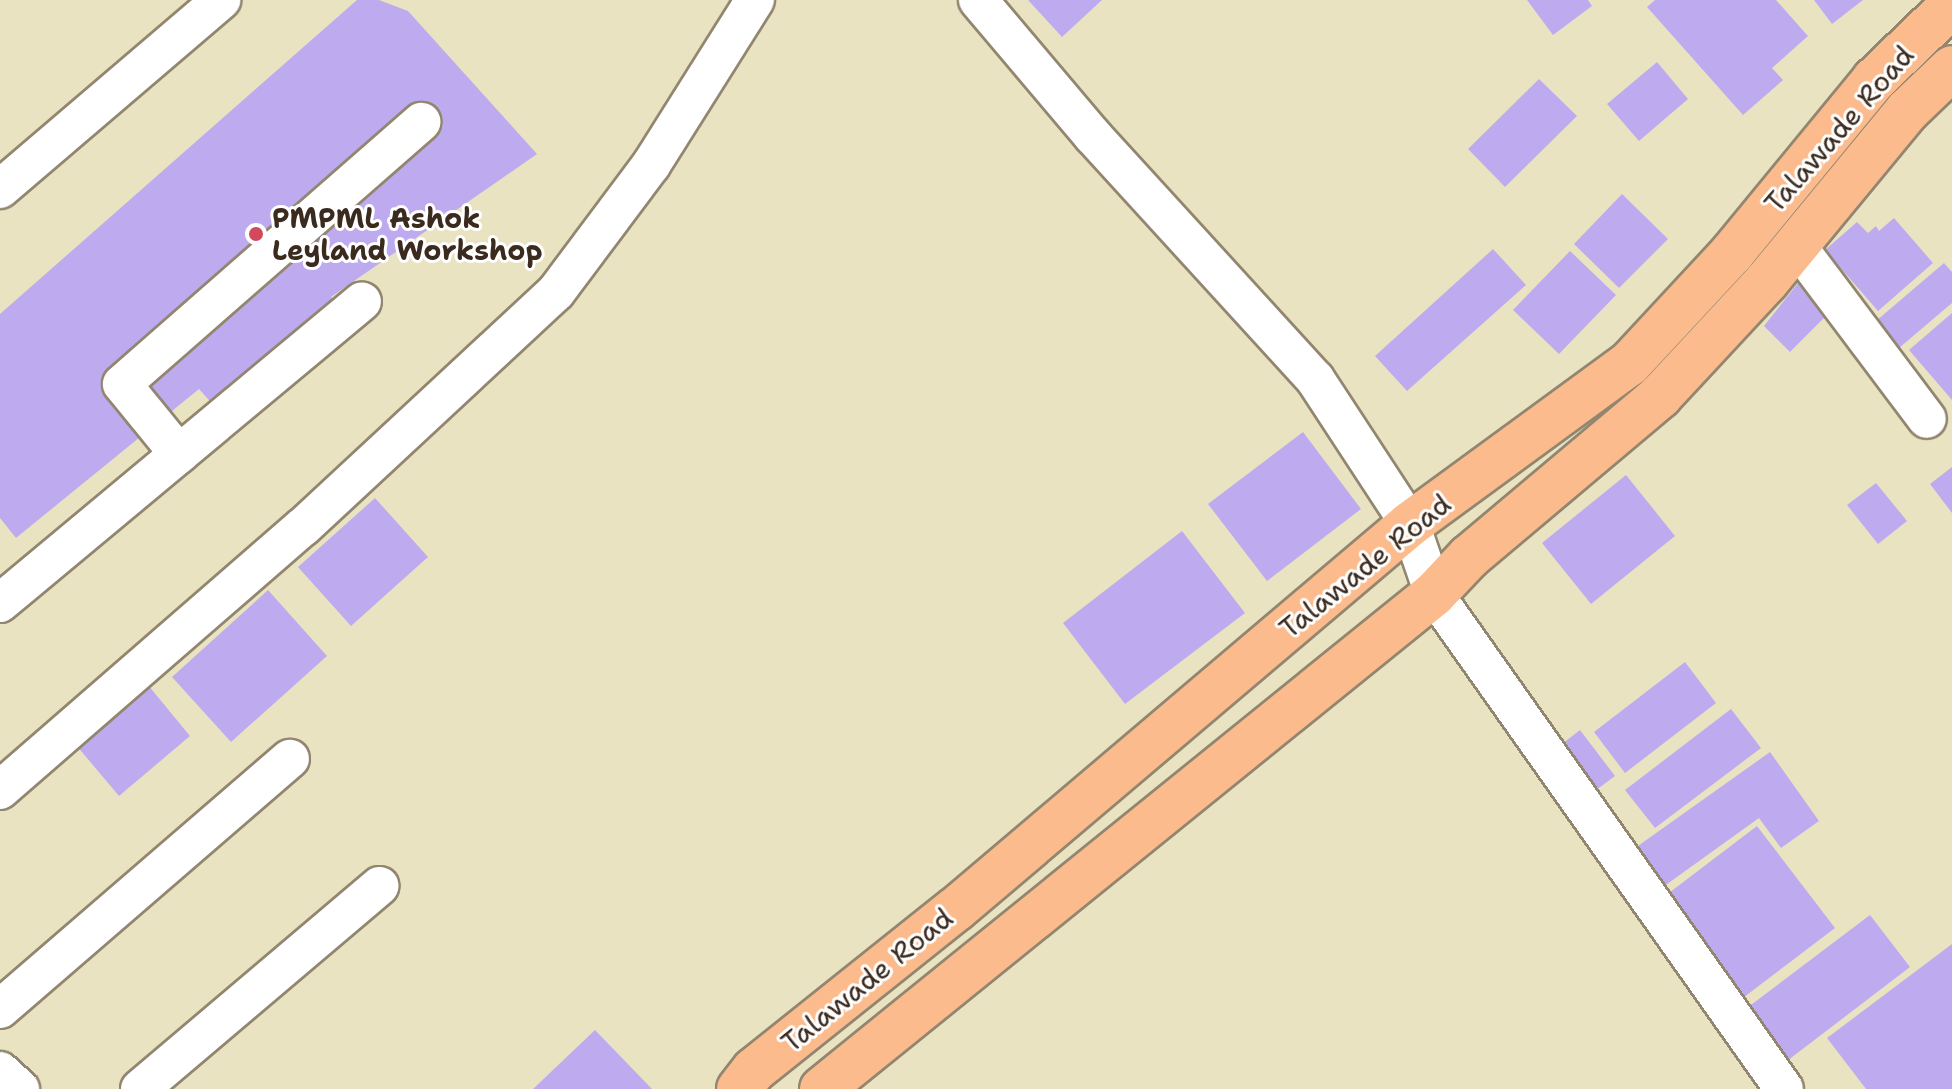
<!DOCTYPE html>
<html>
<head>
<meta charset="utf-8">
<style>
	body { margin:0 }
	#map { position:relative; width:1952px; height:1089px; overflow:hidden; background:#eae3c1; font-family:"Shantell Sans",sans-serif }
	div>[style] { position:absolute }
	.building>* { inset:0; background:#beabef }
	.roads { filter:drop-shadow(2px 0 #928670) drop-shadow(-2px 0 #928670) drop-shadow(0 2px #928670) drop-shadow(0 -2px #928670) }
	.minor>* { height:38px; margin:-19px; padding:0 19px; transform-origin:19px; border-radius:19px; background:#fff }
	.major>* { height:44px; margin:-22px; padding:0 22px; transform-origin:22px; border-radius:22px; background:#fbbb8d }
	.dots>* { width:22px; height:22px; translate:-50% -50%; box-sizing:border-box; border:4px solid #fff; border-radius:50% }
	span { translate:-50% -50%; white-space:nowrap; text-align:center; line-height:1.15; -webkit-text-stroke:6px #fff; paint-order:stroke }
	.street-label { font-size:28px; color:#3b2a1e }
	.poi-label { font-size:28px; color:#3b2a1e; font-weight:700 }
	.left { translate:0 -50%; text-align:left }
</style>
</head>
<body>
<div id="map">
	<div class="building">
		<div style="clip-path:polygon(357px 0,379px 0,408px 11px,537px 154px,331px 297px,337px 303px,217px 409px,199px 389px,16px 538px,0 518px,0 314px)"></div>
		<div style="clip-path:polygon(1028px 0,1102px 0,1062px 37px)"></div>
		<div style="clip-path:polygon(1527px 0,1588px 0,1592px 6px,1553px 35px)"></div>
		<div style="clip-path:polygon(1655px 0,1776px 0,1808px 36px,1772px 68px,1783px 80px,1743px 115px,1647px 7px)"></div>
		<div style="clip-path:polygon(1814px 0,1863px 0,1832px 24px)"></div>
		<div style="clip-path:polygon(1657px 62px,1688px 99px,1639px 141px,1607px 104px)"></div>
		<div style="clip-path:polygon(1539px 79px,1577px 116px,1505px 187px,1468px 149px)"></div>
		<div style="clip-path:polygon(1622px 194px,1668px 239px,1619px 288px,1574px 244px)"></div>
		<div style="clip-path:polygon(1894px 218px,1933px 263px,1878px 311px,1825px 250px,1857px 222px,1868px 233px,1876px 226px,1879px 231px)"></div>
		<div style="clip-path:polygon(1493px 249px,1526px 285px,1407px 391px,1375px 356px)"></div>
		<div style="clip-path:polygon(1570px 251px,1616px 295px,1559px 354px,1513px 310px)"></div>
		<div style="clip-path:polygon(1944px 263px,1952px 272px,1952px 303px,1899px 348px,1876px 321px)"></div>
		<div style="clip-path:polygon(1798px 283px,1829px 313px,1790px 352px,1764px 326px)"></div>
		<div style="clip-path:polygon(1952px 313px,1952px 400px,1909px 350px)"></div>
		<div style="clip-path:polygon(1303px 432px,1361px 509px,1267px 581px,1208px 504px)"></div>
		<div style="clip-path:polygon(1952px 467px,1952px 513px,1930px 484px)"></div>
		<div style="clip-path:polygon(1626px 475px,1675px 536px,1591px 604px,1542px 543px)"></div>
		<div style="clip-path:polygon(1876px 483px,1907px 521px,1878px 544px,1847px 505px)"></div>
		<div style="clip-path:polygon(375px 498px,428px 557px,351px 626px,298px 567px)"></div>
		<div style="clip-path:polygon(1182px 531px,1245px 613px,1125px 704px,1063px 623px)"></div>
		<div style="clip-path:polygon(268px 590px,327px 656px,231px 742px,172px 677px)"></div>
		<div style="clip-path:polygon(1685px 662px,1716px 703px,1625px 773px,1594px 732px)"></div>
		<div style="clip-path:polygon(148px 685px,190px 736px,119px 796px,76px 745px)"></div>
		<div style="clip-path:polygon(1731px 709px,1761px 748px,1655px 828px,1625px 790px)"></div>
		<div style="clip-path:polygon(1580px 730px,1615px 776px,1584px 799px,1549px 754px)"></div>
		<div style="clip-path:polygon(1770px 752px,1819px 821px,1781px 848px,1759px 818px,1656px 892px,1628px 853px)"></div>
		<div style="clip-path:polygon(1757px 826px,1835px 928px,1735px 1004px,1657px 902px)"></div>
		<div style="clip-path:polygon(1870px 915px,1910px 967px,1783px 1064px,1743px 1011px)"></div>
		<div style="clip-path:polygon(1952px 944px,1952px 1089px,1866px 1089px,1827px 1038px)"></div>
		<div style="clip-path:polygon(595px 1030px,652px 1089px,533px 1089px)"></div>
	</div>
	<div class="roads">
		<div class="minor">
			<div style="left:978px;top:0;width:178px;rotate:49.8deg"></div>
			<div style="left:1093px;top:136px;width:329px;rotate:47.6deg"></div>
			<div style="left:1315px;top:379px;width:173px;rotate:56.8deg"></div>
			<div style="left:1410px;top:524px;width:74px;rotate:71.1deg"></div>
			<div style="left:1434px;top:594px;width:606px;rotate:54.74deg"></div>
			<div style="left:0;top:189px;width:291px;rotate:-40.5deg"></div>
			<div style="left:1797px;top:246px;width:216px;rotate:53.1deg"></div>
			<div style="left:179px;top:454px;width:90px;rotate:-129.2deg"></div>
			<div style="left:122px;top:384px;width:398px;rotate:-41.2deg"></div>
			<div style="left:0;top:603px;width:471px;rotate:-39.8deg"></div>
			<div style="left:0;top:790px;width:401px;rotate:-41deg"></div>
			<div style="left:303px;top:527px;width:345px;rotate:-42.9deg"></div>
			<div style="left:556px;top:292px;width:159px;rotate:-53.2deg"></div>
			<div style="left:651px;top:165px;width:195px;rotate:-57.8deg"></div>
			<div style="left:0;top:1009px;width:383px;rotate:-40.8deg"></div>
			<div style="left:0;top:1071px;width:27px;rotate:42deg"></div>
			<div style="left:140px;top:1089px;width:314px;rotate:-40.3deg"></div>
		</div>
		<div class="major">
			<div style="left:739px;top:1089px;width:24px;rotate:-52deg"></div>
			<div style="left:754px;top:1070px;width:258px;rotate:-38.6deg"></div>
			<div style="left:956px;top:909px;width:595px;rotate:-40.3deg"></div>
			<div style="left:1410px;top:524px;width:271px;rotate:-36.2deg"></div>
			<div style="left:1629px;top:364px;width:151px;rotate:-47.1deg"></div>
			<div style="left:1732px;top:253px;width:224px;rotate:-50.6deg"></div>
			<div style="left:1874px;top:80px;width:108px;rotate:-43.9deg"></div>
			<div style="left:822px;top:1089px;width:787px;rotate:-38.97deg"></div>
			<div style="left:1434px;top:594px;width:51px;rotate:-46.6deg"></div>
			<div style="left:1469px;top:557px;width:250px;rotate:-40.1deg"></div>
			<div style="left:1660px;top:396px;width:156px;rotate:-47.1deg"></div>
			<div style="left:1766px;top:282px;width:222px;rotate:-50.5deg"></div>
			<div style="left:1907px;top:111px;width:62px;rotate:-43.7deg"></div>
		</div>
	</div>
	<div class="dots">
		<div style="left:256px;top:234px;background:#d1495b"></div>
	</div>
	<div class="street-label">
		<span style="left:1839px;top:129px;rotate:-49deg">Talawade Road</span>
		<span style="left:1365px;top:566px;rotate:-39deg">Talawade Road</span>
		<span style="left:867px;top:980px;rotate:-39deg">Talawade Road</span>
	</div>
	<div class="poi-label">
		<span class="left" style="left:272px;top:234px">PMPML Ashok<br>Leyland Workshop</span>
	</div>
</div>
</body>
</html>
